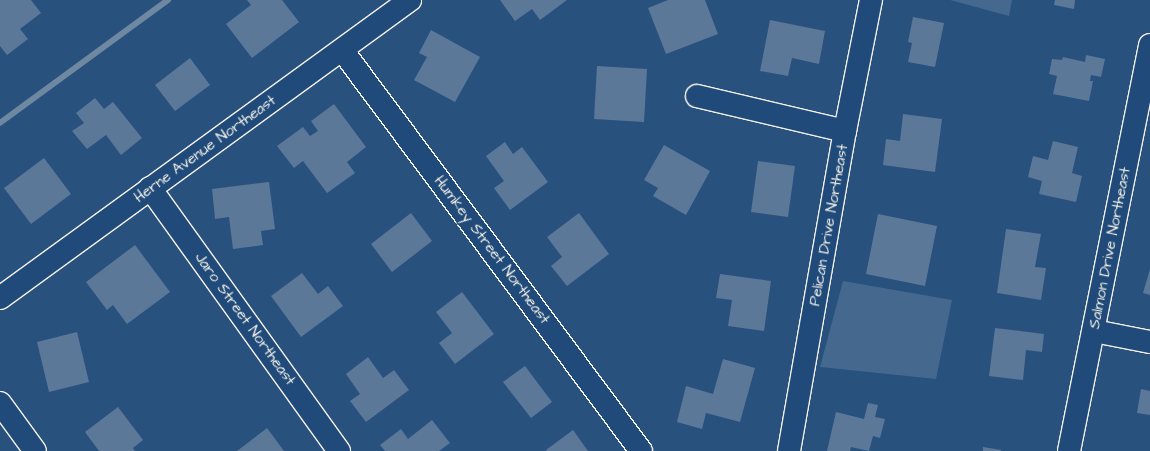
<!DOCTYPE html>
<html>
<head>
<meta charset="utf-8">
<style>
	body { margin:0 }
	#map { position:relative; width:1150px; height:451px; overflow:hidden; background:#28517e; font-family:"Architects Daughter",sans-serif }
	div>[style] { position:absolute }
	.green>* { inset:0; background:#45688e }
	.stream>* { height:5.5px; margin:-2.75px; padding:0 2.75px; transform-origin:2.75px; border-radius:2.75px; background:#6e88a2 }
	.building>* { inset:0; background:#5b7899 }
	.roads { filter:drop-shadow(1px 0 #f4f1e8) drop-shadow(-1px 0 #f4f1e8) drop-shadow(0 1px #f4f1e8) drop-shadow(0 -1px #f4f1e8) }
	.minor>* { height:22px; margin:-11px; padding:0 11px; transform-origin:11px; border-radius:11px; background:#1f4a7a }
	span { translate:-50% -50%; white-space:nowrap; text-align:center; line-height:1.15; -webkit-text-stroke:3px #1f4a7a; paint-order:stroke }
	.street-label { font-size:15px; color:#f4f1e8 }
</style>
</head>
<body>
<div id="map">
	<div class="green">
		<div style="clip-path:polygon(950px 0,1012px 0,1009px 16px)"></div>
		<div style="clip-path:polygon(843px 281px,952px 300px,936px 379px,820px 367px)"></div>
	</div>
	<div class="stream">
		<div style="left:0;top:123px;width:208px;rotate:-36.2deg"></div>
	</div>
	<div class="building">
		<div style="clip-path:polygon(0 0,31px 0,41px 13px,20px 29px,28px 39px,7px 55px,0 46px)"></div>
		<div style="clip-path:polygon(247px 0,282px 0,299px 22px,252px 58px,226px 24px,251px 5px)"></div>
		<div style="clip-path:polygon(500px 0,567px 0,540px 20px,532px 9px,515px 21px)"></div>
		<div style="clip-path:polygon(668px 0,705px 0,718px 34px,666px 54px,648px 8px)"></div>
		<div style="clip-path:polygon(1055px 0,1075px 0,1074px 9px,1054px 5px)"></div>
		<div style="clip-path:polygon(913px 17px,944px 23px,935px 67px,908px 62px,912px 43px,908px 42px)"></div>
		<div style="clip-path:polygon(770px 20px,825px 31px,819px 64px,792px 58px,788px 76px,760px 71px)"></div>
		<div style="clip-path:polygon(431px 30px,480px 57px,455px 102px,414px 80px,427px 57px,419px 53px)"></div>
		<div style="clip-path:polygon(1086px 55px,1105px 59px,1101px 77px,1091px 75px,1090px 81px,1093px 81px,1089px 101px,1053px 94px,1057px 76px,1049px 74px,1052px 59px,1062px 60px,1063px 57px,1085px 62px)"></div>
		<div style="clip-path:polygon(190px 58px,210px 85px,175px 111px,155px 85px)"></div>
		<div style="clip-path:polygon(597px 66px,647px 69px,644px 122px,594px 119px)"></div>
		<div style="clip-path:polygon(95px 98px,104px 109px,113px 102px,142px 138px,121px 155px,106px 135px,87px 149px,72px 131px,84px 123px,76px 113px)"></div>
		<div style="clip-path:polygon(334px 104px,366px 147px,347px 162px,355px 173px,327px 193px,303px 161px,294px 168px,277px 146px,303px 127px,310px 136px,318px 131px,311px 121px)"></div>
		<div style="clip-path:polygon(903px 114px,942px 119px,935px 172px,883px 165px,886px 139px,900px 141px)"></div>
		<div style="clip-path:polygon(1053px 141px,1078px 147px,1072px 173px,1082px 176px,1076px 202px,1039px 194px,1042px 181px,1028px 177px,1033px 156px,1048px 160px)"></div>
		<div style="clip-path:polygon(505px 142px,513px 154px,522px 147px,548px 182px,510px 210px,494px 188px,504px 181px,486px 156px)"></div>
		<div style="clip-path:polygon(664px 145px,710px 171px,686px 215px,653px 196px,658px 188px,644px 180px)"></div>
		<div style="clip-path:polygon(44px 158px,71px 194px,31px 224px,4px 188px)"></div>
		<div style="clip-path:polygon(758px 161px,795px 166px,788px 217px,751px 212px)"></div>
		<div style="clip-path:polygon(269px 182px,275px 229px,261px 231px,263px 245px,233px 249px,229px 217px,215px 219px,212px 189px)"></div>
		<div style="clip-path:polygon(411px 213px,432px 241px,392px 272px,371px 244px)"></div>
		<div style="clip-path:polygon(579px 213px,609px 254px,567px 286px,551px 266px,562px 257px,547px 237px)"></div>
		<div style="clip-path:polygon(878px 214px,937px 226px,925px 286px,866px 274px)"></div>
		<div style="clip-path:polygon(1006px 229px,1041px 234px,1035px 267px,1046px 268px,1041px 300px,997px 293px)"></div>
		<div style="clip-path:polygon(135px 245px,170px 292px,127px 324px,113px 305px,107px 310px,86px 282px)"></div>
		<div style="clip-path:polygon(1150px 269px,1150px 295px,1143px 293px)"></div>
		<div style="clip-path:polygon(302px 273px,318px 294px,328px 286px,343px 306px,301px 337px,271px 296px)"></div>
		<div style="clip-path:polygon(720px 274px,771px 281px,764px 331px,728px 326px,732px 300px,716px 298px)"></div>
		<div style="clip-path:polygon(462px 292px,494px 334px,455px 364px,439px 343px,452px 333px,436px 312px)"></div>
		<div style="clip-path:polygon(995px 328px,1044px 334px,1042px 352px,1026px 350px,1023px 380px,989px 376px)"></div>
		<div style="clip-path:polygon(77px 332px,89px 382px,49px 392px,37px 342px)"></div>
		<div style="clip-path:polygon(368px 357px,383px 378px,394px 370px,409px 390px,366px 422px,350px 401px,360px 394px,346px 374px)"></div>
		<div style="clip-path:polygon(723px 359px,755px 368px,740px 422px,706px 413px,702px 429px,677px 422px,686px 386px,713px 394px)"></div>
		<div style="clip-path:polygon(525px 366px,552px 402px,531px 418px,503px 382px)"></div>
		<div style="clip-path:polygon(1141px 389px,1150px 391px,1150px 415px,1137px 413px)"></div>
		<div style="clip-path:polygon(868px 403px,878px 405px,875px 417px,885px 419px,880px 438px,873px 436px,869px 451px,851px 447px,850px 451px,827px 451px,836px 412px,864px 419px)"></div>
		<div style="clip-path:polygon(118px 407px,143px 440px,133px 448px,135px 451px,99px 451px,85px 432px)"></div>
		<div style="clip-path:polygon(432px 420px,450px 443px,439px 451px,385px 451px,380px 445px,401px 429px,408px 439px)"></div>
		<div style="clip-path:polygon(267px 428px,284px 451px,237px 451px)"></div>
		<div style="clip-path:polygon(573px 430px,588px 451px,547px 451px,546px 450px)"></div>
		<div style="clip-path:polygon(983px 447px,1001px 450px,1001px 451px,983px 451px)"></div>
	</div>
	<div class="roads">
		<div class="minor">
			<div style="left:342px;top:50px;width:500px;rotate:53.29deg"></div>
			<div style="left:697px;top:96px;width:152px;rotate:13.3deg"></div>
			<div style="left:150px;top:188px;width:324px;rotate:54.3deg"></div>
			<div style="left:0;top:298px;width:507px;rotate:-36.01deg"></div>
			<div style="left:1094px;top:331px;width:57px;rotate:11.1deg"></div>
			<div style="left:0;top:403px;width:59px;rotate:53.9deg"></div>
			<div style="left:789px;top:451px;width:325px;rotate:-80.1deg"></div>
			<div style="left:845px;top:131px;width:134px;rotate:-78.8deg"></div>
			<div style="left:1069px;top:451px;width:414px;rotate:-78.7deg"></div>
		</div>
	</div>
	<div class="street-label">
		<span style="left:205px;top:149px;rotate:-36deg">Herne Avenue Northeast</span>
		<span style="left:829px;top:225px;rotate:-80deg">Pelican Drive Northeast</span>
		<span style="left:1110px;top:248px;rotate:-79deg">Salmon Drive Northeast</span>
		<span style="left:492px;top:250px;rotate:53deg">Humkey Street Northeast</span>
		<span style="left:245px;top:319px;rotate:54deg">Jaro Street Northeast</span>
	</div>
</div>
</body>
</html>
